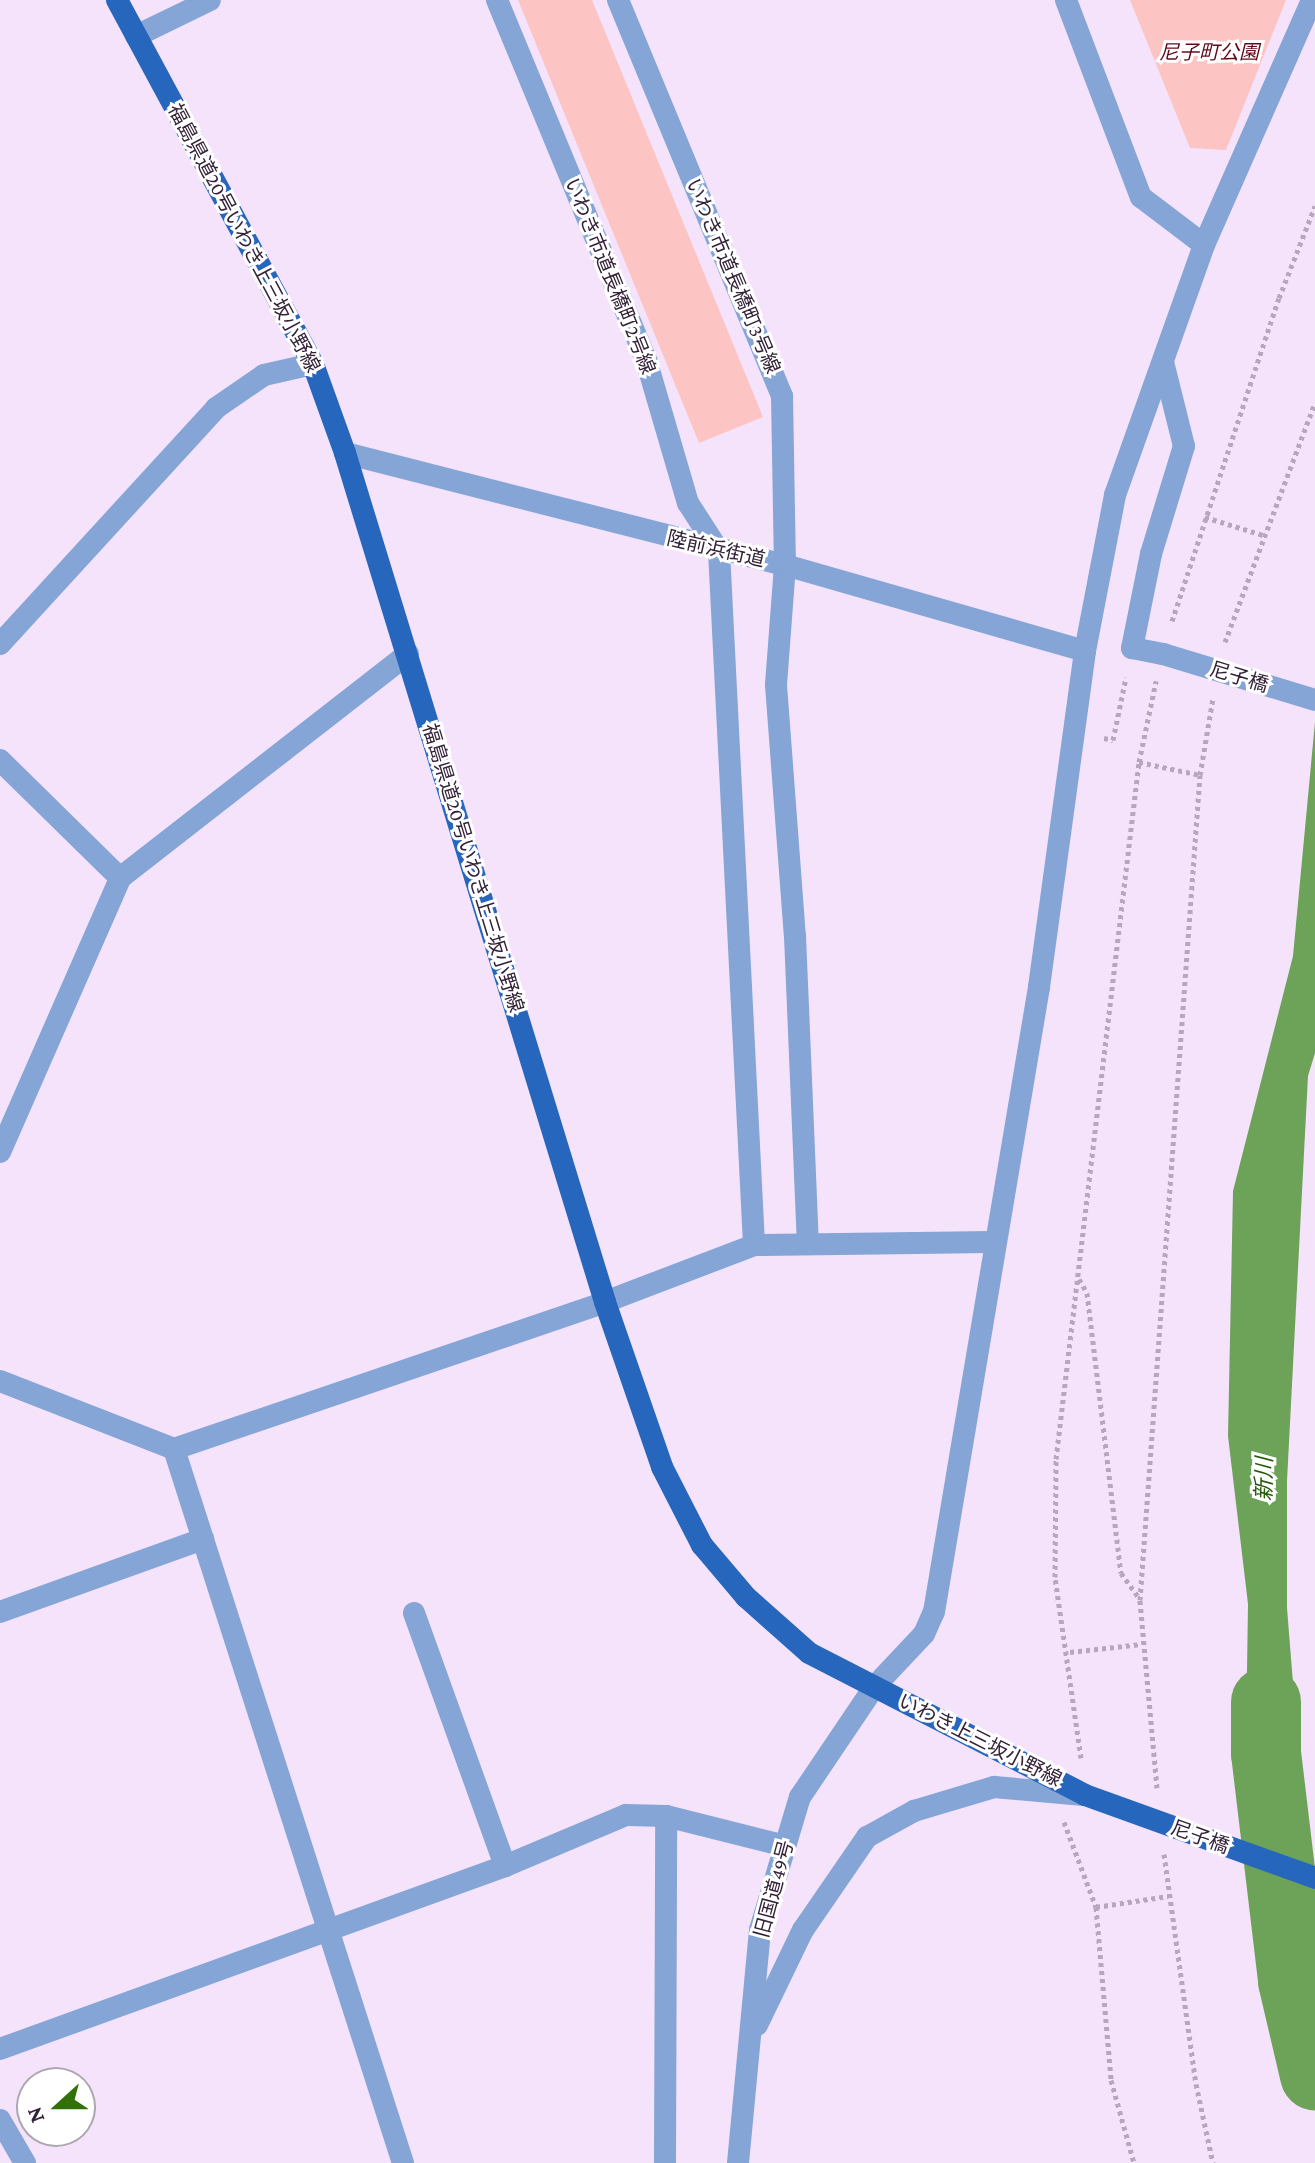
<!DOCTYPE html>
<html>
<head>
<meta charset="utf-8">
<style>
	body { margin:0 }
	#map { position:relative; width:1315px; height:2163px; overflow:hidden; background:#f5e3fb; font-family:"Crimson Pro","Noto Sans JP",serif }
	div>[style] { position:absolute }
	.green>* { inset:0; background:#fdc4c4 }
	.water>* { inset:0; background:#6da259 }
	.river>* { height:70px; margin:-35px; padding:0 35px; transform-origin:35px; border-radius:35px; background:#6da259 }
	.path>* { height:5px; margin-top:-2.5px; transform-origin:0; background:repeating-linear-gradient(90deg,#b8a6be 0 4px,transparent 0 8px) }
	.minor>* { height:22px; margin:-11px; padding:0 11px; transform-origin:11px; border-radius:11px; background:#84a5d5 }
	.tertiary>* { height:22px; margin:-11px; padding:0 11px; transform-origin:11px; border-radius:11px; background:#84a5d5 }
	.primary>* { height:22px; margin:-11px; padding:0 11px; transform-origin:11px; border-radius:11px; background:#2766bd }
	.minor-bridge>* { height:22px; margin:-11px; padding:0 11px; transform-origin:11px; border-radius:11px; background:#84a5d5 }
	.primary-bridge>* { height:22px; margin:-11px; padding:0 11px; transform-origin:11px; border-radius:11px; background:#2766bd }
	span { translate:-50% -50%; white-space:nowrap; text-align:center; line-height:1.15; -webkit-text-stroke:6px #fff; paint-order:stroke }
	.park-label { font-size:20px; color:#61091b; font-style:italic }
	.street-label { font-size:20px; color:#332238 }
	.water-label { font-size:22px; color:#275a0d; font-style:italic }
	.north { position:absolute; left:16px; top:2067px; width:80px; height:80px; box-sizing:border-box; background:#fff; border:2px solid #ada7af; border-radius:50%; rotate:249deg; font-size:22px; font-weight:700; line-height:32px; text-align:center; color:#332238 }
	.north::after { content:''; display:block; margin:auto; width:28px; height:36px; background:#30710a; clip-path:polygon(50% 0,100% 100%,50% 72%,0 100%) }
</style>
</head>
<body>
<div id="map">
	<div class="green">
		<div style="clip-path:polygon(518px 0,592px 0,763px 417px,699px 443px)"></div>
		<div style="clip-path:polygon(1130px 0,1286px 0,1226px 150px,1190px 148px)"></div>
	</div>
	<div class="water">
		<div style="clip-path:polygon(1315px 722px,1315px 1053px,1308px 1076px,1287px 1481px,1287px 1608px,1303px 1808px,1237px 1785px,1246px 1737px,1248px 1604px,1228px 1436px,1233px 1191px,1293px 956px)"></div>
	</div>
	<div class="river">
		<div style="left:1266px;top:1702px;width:51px;rotate:90deg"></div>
		<div style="left:1266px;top:1753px;width:230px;rotate:83.2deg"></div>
		<div style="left:1293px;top:1981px;width:97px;rotate:76.8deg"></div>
	</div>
	<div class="path">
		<div style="left:1205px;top:517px;width:61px;rotate:17.2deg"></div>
		<div style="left:1172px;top:621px;width:340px;rotate:-71.7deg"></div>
		<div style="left:1279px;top:298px;width:99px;rotate:-68.6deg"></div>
		<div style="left:1225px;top:642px;width:255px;rotate:-69.4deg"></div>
		<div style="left:1104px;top:738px;width:9px;rotate:13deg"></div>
		<div style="left:1113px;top:740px;width:64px;rotate:-78.3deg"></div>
		<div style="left:1139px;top:762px;width:62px;rotate:12deg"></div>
		<div style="left:1079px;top:1279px;width:16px;rotate:60deg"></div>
		<div style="left:1087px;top:1293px;width:282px;rotate:83.1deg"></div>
		<div style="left:1121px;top:1573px;width:32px;rotate:54deg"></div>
		<div style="left:1070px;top:1652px;width:72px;rotate:-6.3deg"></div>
		<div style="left:1081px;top:1758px;width:183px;rotate:-98.2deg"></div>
		<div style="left:1055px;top:1577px;width:118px;rotate:-89.5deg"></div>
		<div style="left:1056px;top:1459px;width:702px;rotate:-83.21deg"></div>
		<div style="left:1139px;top:762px;width:83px;rotate:-78.1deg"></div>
		<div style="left:1157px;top:1788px;width:189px;rotate:-95.2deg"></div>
		<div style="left:1140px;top:1600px;width:827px;rotate:-85.84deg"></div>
		<div style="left:1200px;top:775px;width:78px;rotate:-80.4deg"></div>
		<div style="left:1064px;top:1822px;width:91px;rotate:69.4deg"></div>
		<div style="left:1096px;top:1907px;width:174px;rotate:85deg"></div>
		<div style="left:1111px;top:2080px;width:86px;rotate:74.5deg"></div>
		<div style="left:1164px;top:1854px;width:232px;rotate:82.1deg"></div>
		<div style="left:1196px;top:2084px;width:81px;rotate:77.9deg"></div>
		<div style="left:1096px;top:1907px;width:73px;rotate:-8.7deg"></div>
	</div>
	<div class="minor">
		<div style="left:497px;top:0;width:393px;rotate:67.5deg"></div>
		<div style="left:647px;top:363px;width:146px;rotate:73.7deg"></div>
		<div style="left:688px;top:503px;width:57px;rotate:57.1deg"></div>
		<div style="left:719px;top:551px;width:695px;rotate:87.11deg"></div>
		<div style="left:618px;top:0;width:429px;rotate:67.5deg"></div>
		<div style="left:782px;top:396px;width:169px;rotate:89deg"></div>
		<div style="left:785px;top:565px;width:120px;rotate:94.3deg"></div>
		<div style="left:776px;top:685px;width:252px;rotate:85.7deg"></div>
		<div style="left:795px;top:936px;width:308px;rotate:87.6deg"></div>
		<div style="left:136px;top:36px;width:82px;rotate:-25.9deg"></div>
		<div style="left:1163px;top:362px;width:87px;rotate:76deg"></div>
		<div style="left:1184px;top:446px;width:113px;rotate:107deg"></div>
		<div style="left:1151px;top:554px;width:96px;rotate:101.4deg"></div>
		<div style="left:1132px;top:648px;width:32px;rotate:11deg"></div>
		<div style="left:345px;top:453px;width:454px;rotate:14.3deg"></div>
		<div style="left:785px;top:565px;width:312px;rotate:16deg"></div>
		<div style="left:0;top:644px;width:320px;rotate:-47.5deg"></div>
		<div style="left:216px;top:408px;width:58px;rotate:-34.5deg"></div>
		<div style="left:264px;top:375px;width:50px;rotate:-12.7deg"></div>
		<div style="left:0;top:760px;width:168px;rotate:44.5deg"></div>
		<div style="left:0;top:1152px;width:299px;rotate:-66.3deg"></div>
		<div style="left:120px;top:878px;width:365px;rotate:-37.9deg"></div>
		<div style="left:0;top:1381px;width:187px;rotate:21.3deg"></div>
		<div style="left:174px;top:1449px;width:455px;rotate:-18.8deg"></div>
		<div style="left:605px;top:1302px;width:160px;rotate:-20.9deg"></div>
		<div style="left:754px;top:1245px;width:238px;rotate:-0.7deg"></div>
		<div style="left:174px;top:1449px;width:750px;rotate:72.22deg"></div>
		<div style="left:0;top:1612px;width:216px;rotate:-19.8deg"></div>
		<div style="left:414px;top:1613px;width:269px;rotate:70.2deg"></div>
		<div style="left:0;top:2049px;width:537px;rotate:-19.92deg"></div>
		<div style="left:505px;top:1866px;width:131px;rotate:-22.9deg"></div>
		<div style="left:626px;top:1815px;width:40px;rotate:1.4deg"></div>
		<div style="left:666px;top:1816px;width:123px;rotate:14.1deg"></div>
		<div style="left:0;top:2120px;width:50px;rotate:59.8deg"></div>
		<div style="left:665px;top:2163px;width:347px;rotate:-89.8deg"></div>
	</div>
	<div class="tertiary">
		<div style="left:1066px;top:0;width:211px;rotate:69.2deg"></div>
		<div style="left:1141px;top:197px;width:79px;rotate:37.3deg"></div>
		<div style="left:757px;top:2025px;width:106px;rotate:-64.2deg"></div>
		<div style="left:803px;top:1930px;width:113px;rotate:-55.5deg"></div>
		<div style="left:867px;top:1837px;width:54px;rotate:-29deg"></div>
		<div style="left:914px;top:1811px;width:84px;rotate:-16.7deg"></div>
		<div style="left:994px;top:1787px;width:90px;rotate:5.1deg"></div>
		<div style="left:738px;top:2163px;width:234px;rotate:-84.6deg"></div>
		<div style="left:760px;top:1930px;width:139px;rotate:-73.3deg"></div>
		<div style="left:800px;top:1797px;width:134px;rotate:-56deg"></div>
		<div style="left:875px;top:1686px;width:71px;rotate:-46.7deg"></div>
		<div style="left:924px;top:1634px;width:24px;rotate:-66deg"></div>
		<div style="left:934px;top:1612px;width:634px;rotate:-80.46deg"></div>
		<div style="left:1039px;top:987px;width:339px;rotate:-82.2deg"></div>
		<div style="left:1085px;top:651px;width:159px;rotate:-79.1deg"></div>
		<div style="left:1115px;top:495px;width:265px;rotate:-70.4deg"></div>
		<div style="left:1204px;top:245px;width:268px;rotate:-66.2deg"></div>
	</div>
	<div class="primary">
		<div style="left:117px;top:0;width:413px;rotate:61.7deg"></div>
		<div style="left:313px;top:364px;width:95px;rotate:70.2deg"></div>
		<div style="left:345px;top:453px;width:888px;rotate:72.97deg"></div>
		<div style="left:605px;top:1302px;width:175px;rotate:70.9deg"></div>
		<div style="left:662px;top:1467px;width:88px;rotate:62.9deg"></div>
		<div style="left:702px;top:1545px;width:68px;rotate:49.8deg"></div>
		<div style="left:746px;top:1597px;width:84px;rotate:41.6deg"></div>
		<div style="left:809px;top:1653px;width:310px;rotate:27.2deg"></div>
	</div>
	<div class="minor-bridge">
		<div style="left:1163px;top:654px;width:159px;rotate:16.8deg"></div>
	</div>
	<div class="primary-bridge">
		<div style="left:1085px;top:1795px;width:245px;rotate:19.8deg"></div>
	</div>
	<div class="park-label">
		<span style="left:1209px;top:52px">尼子町公園</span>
	</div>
	<div class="street-label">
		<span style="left:244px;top:238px;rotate:62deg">福島県道20号いわき上三坂小野線</span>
		<span style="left:610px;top:276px;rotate:68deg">いわき市道長橋町2号線</span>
		<span style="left:733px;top:276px;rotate:67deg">いわき市道長橋町3号線</span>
		<span style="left:716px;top:549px;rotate:13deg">陸前浜街道</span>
		<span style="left:1239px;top:677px;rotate:17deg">尼子橋</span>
		<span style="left:473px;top:868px;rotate:73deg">福島県道20号いわき上三坂小野線</span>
		<span style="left:980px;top:1740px;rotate:27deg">いわき上三坂小野線</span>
		<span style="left:1200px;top:1837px;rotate:20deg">尼子橋</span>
		<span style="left:774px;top:1889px;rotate:-75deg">旧国道49号</span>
	</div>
	<div class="water-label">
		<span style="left:1264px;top:1479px;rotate:-89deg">新川</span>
	</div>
	<div class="north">N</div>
</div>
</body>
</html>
